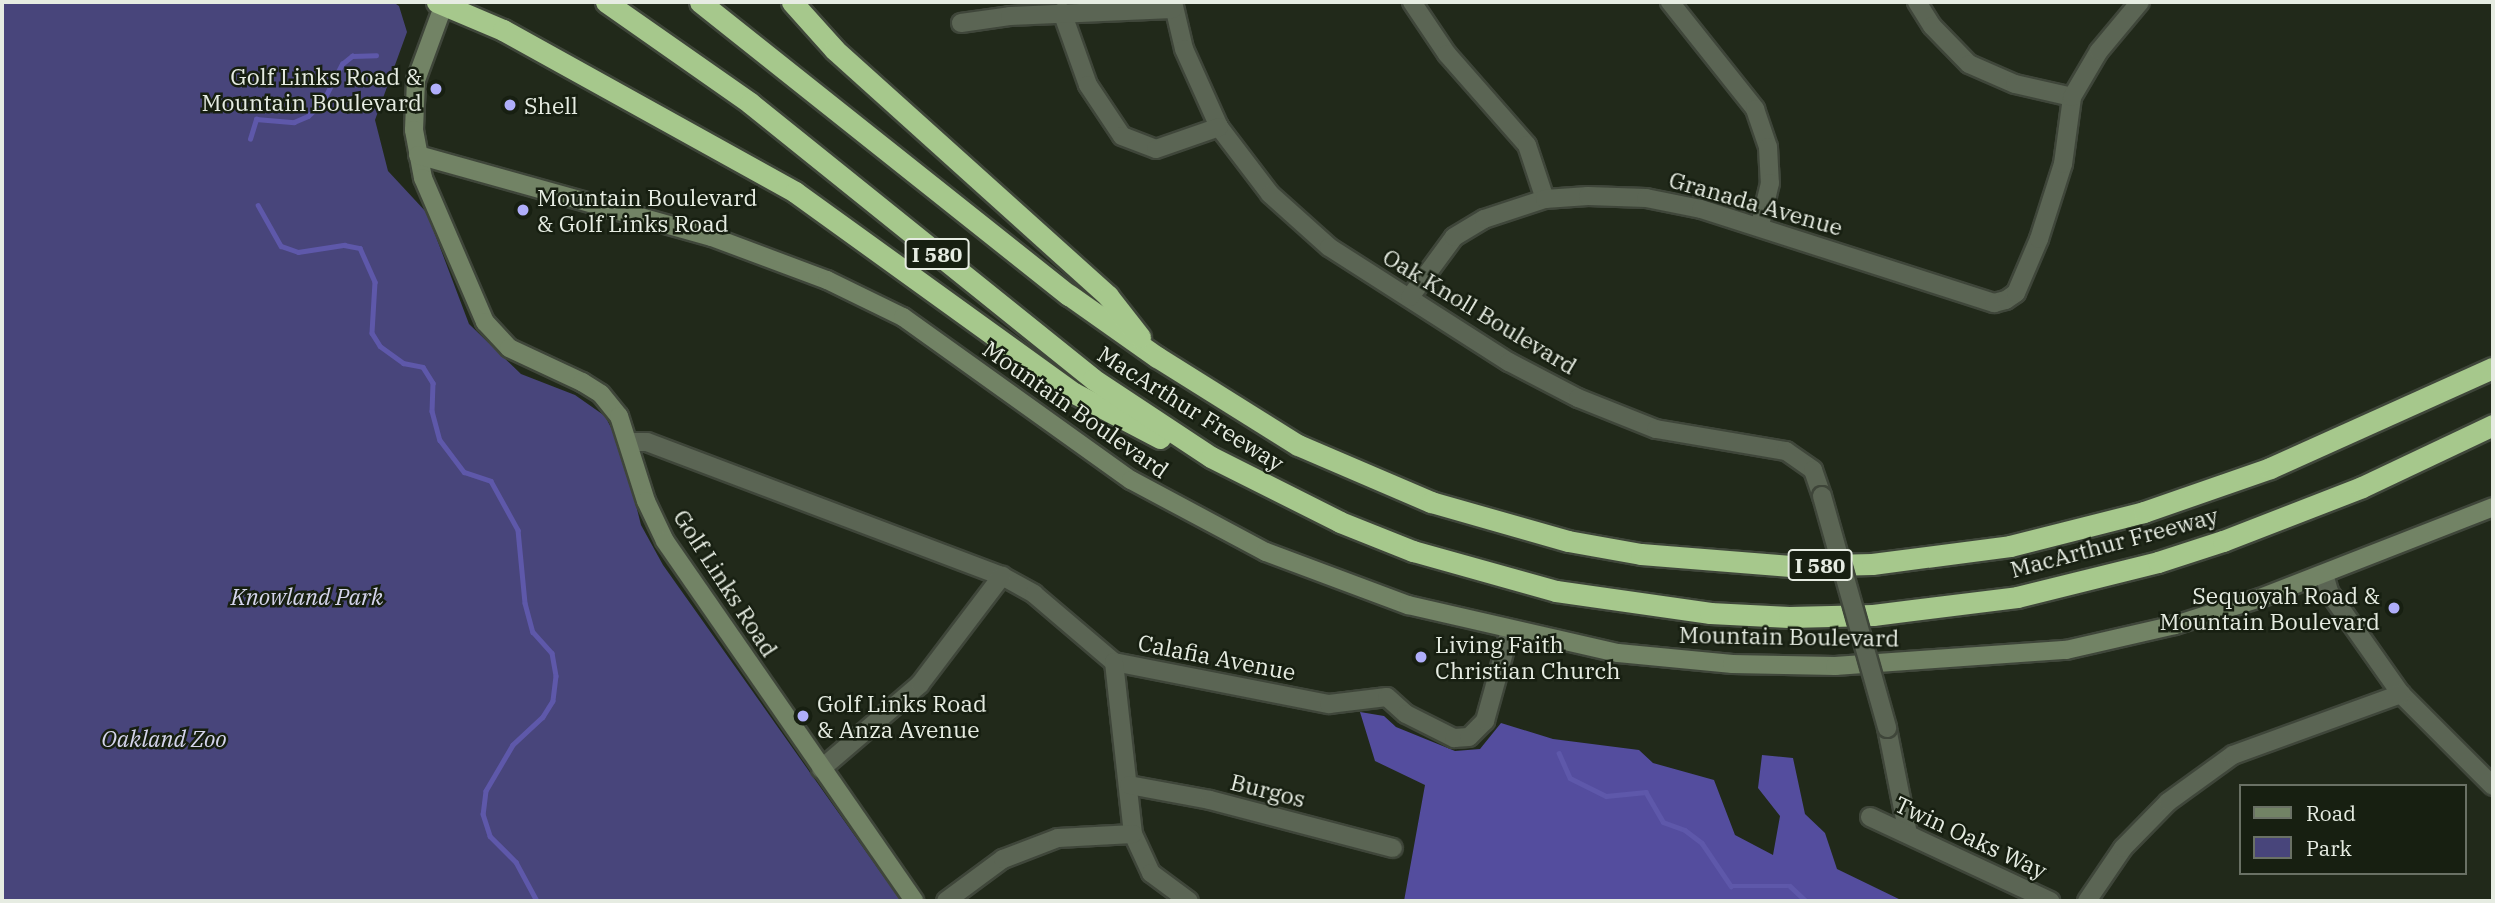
<!DOCTYPE html>
<html>
<head>
<meta charset="utf-8">
<style>
	body { margin:0 }
	#map { position:relative; width:2495px; height:903px; overflow:hidden; background:#21291a; font-family:"IBM Plex Serif",serif }
	div>[style] { position:absolute }
	.green>* { inset:0; background:#48457b }
	.forest>* { inset:0; background:#544d9e }
	.stream>* { height:4.5px; margin:-2.25px; padding:0 2.25px; transform-origin:2.25px; border-radius:2.25px; background:#5e58aa }
	.roads { filter:drop-shadow(2px 0 #3f463a) drop-shadow(-2px 0 #3f463a) drop-shadow(0 2px #3f463a) drop-shadow(0 -2px #3f463a) }
	.street>* { height:18px; margin:-9px; padding:0 9px; transform-origin:9px; border-radius:9px; background:#5b6554 }
	.secondary>* { height:18px; margin:-9px; padding:0 9px; transform-origin:9px; border-radius:9px; background:#728365 }
	.highway>* { height:21px; margin:-10.5px; padding:0 10.5px; transform-origin:10.5px; border-radius:10.5px; background:#a6c88c }
	.bridges { filter:drop-shadow(2px 0 #3f463a) drop-shadow(-2px 0 #3f463a) drop-shadow(0 2px #3f463a) drop-shadow(0 -2px #3f463a) }
	.street-bridge>* { height:18px; margin:-9px; padding:0 9px; transform-origin:9px; border-radius:9px; background:#5b6554 }
	.dots>* { width:19px; height:19px; translate:-50% -50%; box-sizing:border-box; border:4px solid #171f11; border-radius:50% }
	span { translate:-50% -50%; white-space:nowrap; text-align:center; line-height:1.15; -webkit-text-stroke:5px #171f11; paint-order:stroke }
	.shield-label span { padding:2px 5px; background:#171f11; border:2px solid; border-radius:5px; -webkit-text-stroke-width:0 }
	.shield-label { font-size:21px; color:#e6ece2; font-weight:700 }
	.poi-label { font-size:23px; color:#e6ece2 }
	.right { translate:-100% -50%; text-align:right }
	.left { translate:0 -50%; text-align:left }
	.street-label { font-size:23px; color:#e6ece2 }
	.park-label { font-size:23px; color:#d5d5ec; font-style:italic }
	.frame { position:absolute; inset:0; border:4px solid #e6ece2; pointer-events:none }
	.legend { position:absolute; left:2239px; top:784px; width:228px; height:91px; box-sizing:border-box; background:#171f11; border:2px solid #6a7165; margin:0; padding:9px 12px; list-style:none; font-size:21px; color:#e6ece2 }
	.legend li { display:flex; align-items:center; gap:14px; height:35px }
	.legend b { width:35px; border:2px solid #6a7165 }
</style>
</head>
<body>
<div id="map">
	<div class="green">
		<div style="clip-path:polygon(2px 2px,393px 2px,399px 6px,407px 32px,375px 120px,388px 171px,427px 213px,469px 324px,521px 374px,575px 395px,605px 416px,622px 449px,641px 525px,663px 565px,901px 901px,2px 901px)"></div>
	</div>
	<div class="forest">
		<div style="clip-path:polygon(1360px 712px,1384px 716px,1396px 727px,1455px 751px,1480px 749px,1501px 723px,1553px 739px,1639px 750px,1653px 763px,1714px 780px,1735px 835px,1773px 855px,1780px 816px,1758px 788px,1762px 755px,1793px 758px,1805px 814px,1825px 833px,1837px 869px,1903px 901px,1404px 901px,1425px 785px,1375px 761px)"></div>
	</div>
	<div class="stream">
		<div style="left:250px;top:139px;width:21px;rotate:-73deg"></div>
		<div style="left:256px;top:119px;width:38px;rotate:5deg"></div>
		<div style="left:294px;top:122px;width:15px;rotate:-23deg"></div>
		<div style="left:308px;top:116px;width:19px;rotate:-43deg"></div>
		<div style="left:322px;top:103px;width:44px;rotate:-62.9deg"></div>
		<div style="left:342px;top:64px;width:13px;rotate:-39deg"></div>
		<div style="left:352px;top:56px;width:24px;rotate:-2deg"></div>
		<div style="left:258px;top:205px;width:47px;rotate:60.7deg"></div>
		<div style="left:281px;top:246px;width:18px;rotate:19deg"></div>
		<div style="left:298px;top:252px;width:47px;rotate:-8.7deg"></div>
		<div style="left:344px;top:245px;width:16px;rotate:11deg"></div>
		<div style="left:360px;top:248px;width:37px;rotate:66deg"></div>
		<div style="left:375px;top:282px;width:51px;rotate:93.4deg"></div>
		<div style="left:372px;top:333px;width:15px;rotate:58deg"></div>
		<div style="left:380px;top:346px;width:29px;rotate:36deg"></div>
		<div style="left:403px;top:363px;width:20px;rotate:11deg"></div>
		<div style="left:423px;top:367px;width:19px;rotate:58deg"></div>
		<div style="left:433px;top:383px;width:28px;rotate:92deg"></div>
		<div style="left:432px;top:411px;width:30px;rotate:75deg"></div>
		<div style="left:440px;top:440px;width:40px;rotate:53deg"></div>
		<div style="left:464px;top:472px;width:28px;rotate:18deg"></div>
		<div style="left:491px;top:481px;width:56px;rotate:61.1deg"></div>
		<div style="left:518px;top:530px;width:73px;rotate:84.5deg"></div>
		<div style="left:525px;top:603px;width:30px;rotate:75deg"></div>
		<div style="left:533px;top:632px;width:28px;rotate:48deg"></div>
		<div style="left:552px;top:653px;width:23px;rotate:80deg"></div>
		<div style="left:556px;top:676px;width:25px;rotate:97deg"></div>
		<div style="left:553px;top:701px;width:19px;rotate:122deg"></div>
		<div style="left:543px;top:717px;width:41px;rotate:137deg"></div>
		<div style="left:513px;top:745px;width:53px;rotate:120.4deg"></div>
		<div style="left:486px;top:791px;width:23px;rotate:97deg"></div>
		<div style="left:483px;top:814px;width:23px;rotate:72deg"></div>
		<div style="left:490px;top:836px;width:37px;rotate:45deg"></div>
		<div style="left:516px;top:862px;width:44px;rotate:61.7deg"></div>
		<div style="left:1559px;top:753px;width:27px;rotate:66deg"></div>
		<div style="left:1570px;top:778px;width:40px;rotate:26.6deg"></div>
		<div style="left:1606px;top:796px;width:40px;rotate:-5.7deg"></div>
		<div style="left:1646px;top:792px;width:34px;rotate:60deg"></div>
		<div style="left:1663px;top:822px;width:23px;rotate:20deg"></div>
		<div style="left:1685px;top:830px;width:21px;rotate:37deg"></div>
		<div style="left:1702px;top:843px;width:52px;rotate:56deg"></div>
		<div style="left:1731px;top:886px;width:59px"></div>
		<div style="left:1790px;top:886px;width:22px;rotate:43deg"></div>
	</div>
	<div class="roads">
		<div class="street">
			<div style="left:1173px;top:2px;width:48px;rotate:76.8deg"></div>
			<div style="left:1184px;top:49px;width:85px;rotate:65.8deg"></div>
			<div style="left:1219px;top:127px;width:84px;rotate:52.7deg"></div>
			<div style="left:1270px;top:194px;width:79px;rotate:41.9deg"></div>
			<div style="left:1329px;top:247px;width:214px;rotate:32.6deg"></div>
			<div style="left:1509px;top:362px;width:78px;rotate:27.6deg"></div>
			<div style="left:1578px;top:398px;width:84px;rotate:21.7deg"></div>
			<div style="left:1656px;top:429px;width:132px;rotate:9.6deg"></div>
			<div style="left:1786px;top:451px;width:33px;rotate:35deg"></div>
			<div style="left:1813px;top:470px;width:28px;rotate:71deg"></div>
			<div style="left:1412px;top:2px;width:63px;rotate:56.1deg"></div>
			<div style="left:1447px;top:54px;width:121px;rotate:48.7deg"></div>
			<div style="left:1527px;top:145px;width:57px;rotate:71.6deg"></div>
			<div style="left:1670px;top:2px;width:137px;rotate:51.5deg"></div>
			<div style="left:1755px;top:109px;width:40px;rotate:71.1deg"></div>
			<div style="left:1768px;top:147px;width:36px;rotate:87deg"></div>
			<div style="left:1770px;top:183px;width:43px;rotate:103.4deg"></div>
			<div style="left:1917px;top:2px;width:28px;rotate:58deg"></div>
			<div style="left:1932px;top:26px;width:53px;rotate:45.8deg"></div>
			<div style="left:1969px;top:64px;width:50px;rotate:23.5deg"></div>
			<div style="left:2015px;top:84px;width:58px;rotate:12.8deg"></div>
			<div style="left:1062px;top:12px;width:77px;rotate:70.4deg"></div>
			<div style="left:1088px;top:85px;width:61px;rotate:56.3deg"></div>
			<div style="left:1122px;top:136px;width:36px;rotate:21deg"></div>
			<div style="left:1156px;top:149px;width:67px;rotate:-19.2deg"></div>
			<div style="left:961px;top:23px;width:49px;rotate:-8.1deg"></div>
			<div style="left:1010px;top:16px;width:163px;rotate:-2.5deg"></div>
			<div style="left:1410px;top:297px;width:74px;rotate:-53.7deg"></div>
			<div style="left:1454px;top:237px;width:35px;rotate:-31deg"></div>
			<div style="left:1484px;top:219px;width:64px;rotate:-18.2deg"></div>
			<div style="left:1545px;top:199px;width:43px;rotate:-4deg"></div>
			<div style="left:1588px;top:196px;width:58px;rotate:2deg"></div>
			<div style="left:1646px;top:198px;width:56px;rotate:11.3deg"></div>
			<div style="left:1701px;top:209px;width:308px;rotate:17.8deg"></div>
			<div style="left:1994px;top:303px;width:12px;rotate:-14deg"></div>
			<div style="left:2006px;top:300px;width:12px;rotate:-35deg"></div>
			<div style="left:2016px;top:293px;width:59px;rotate:-66.9deg"></div>
			<div style="left:2039px;top:239px;width:79px;rotate:-72.3deg"></div>
			<div style="left:2063px;top:164px;width:68px;rotate:-82.3deg"></div>
			<div style="left:2072px;top:97px;width:53px;rotate:-59.6deg"></div>
			<div style="left:2099px;top:51px;width:64px;rotate:-50.1deg"></div>
			<div style="left:629px;top:442px;width:18px"></div>
			<div style="left:647px;top:442px;width:379px;rotate:20.7deg"></div>
			<div style="left:1002px;top:576px;width:37px;rotate:29deg"></div>
			<div style="left:1034px;top:594px;width:105px;rotate:40.4deg"></div>
			<div style="left:1114px;top:662px;width:219px;rotate:11.1deg"></div>
			<div style="left:1329px;top:704px;width:58px;rotate:-6.9deg"></div>
			<div style="left:1387px;top:697px;width:25px;rotate:42deg"></div>
			<div style="left:1406px;top:714px;width:54px;rotate:26.6deg"></div>
			<div style="left:1454px;top:738px;width:15px;rotate:-4deg"></div>
			<div style="left:1469px;top:737px;width:23px;rotate:-45deg"></div>
			<div style="left:1485px;top:721px;width:93px;rotate:-74.5deg"></div>
			<div style="left:2324px;top:574px;width:19px;rotate:74deg"></div>
			<div style="left:2329px;top:592px;width:125px;rotate:54.8deg"></div>
			<div style="left:2401px;top:694px;width:130px;rotate:45deg"></div>
			<div style="left:1114px;top:662px;width:173px;rotate:83.7deg"></div>
			<div style="left:1133px;top:834px;width:43px;rotate:65.2deg"></div>
			<div style="left:1151px;top:873px;width:47px;rotate:36.4deg"></div>
			<div style="left:1887px;top:728px;width:108px;rotate:78.8deg"></div>
			<div style="left:821px;top:769px;width:130px;rotate:-40.6deg"></div>
			<div style="left:920px;top:684px;width:136px;rotate:-52.8deg"></div>
			<div style="left:1129px;top:785px;width:82px;rotate:10.5deg"></div>
			<div style="left:1210px;top:800px;width:189px;rotate:14.7deg"></div>
			<div style="left:1870px;top:817px;width:199px;rotate:25deg"></div>
			<div style="left:946px;top:901px;width:71px;rotate:-36.4deg"></div>
			<div style="left:1003px;top:859px;width:59px;rotate:-20.9deg"></div>
			<div style="left:1058px;top:838px;width:75px;rotate:-3.1deg"></div>
			<div style="left:2087px;top:901px;width:64px;rotate:-55.8deg"></div>
			<div style="left:2123px;top:848px;width:64px;rotate:-45.6deg"></div>
			<div style="left:2168px;top:802px;width:80px;rotate:-35.9deg"></div>
			<div style="left:2233px;top:755px;width:179px;rotate:-20deg"></div>
		</div>
		<div class="secondary">
			<div style="left:444px;top:4px;width:81px;rotate:110.2deg"></div>
			<div style="left:416px;top:80px;width:50px;rotate:92.3deg"></div>
			<div style="left:414px;top:130px;width:49px;rotate:79.4deg"></div>
			<div style="left:423px;top:178px;width:157px;rotate:66.7deg"></div>
			<div style="left:485px;top:322px;width:35px;rotate:47deg"></div>
			<div style="left:509px;top:348px;width:81px;rotate:25deg"></div>
			<div style="left:582px;top:382px;width:22px;rotate:32deg"></div>
			<div style="left:601px;top:394px;width:28px;rotate:51deg"></div>
			<div style="left:619px;top:416px;width:89px;rotate:72.4deg"></div>
			<div style="left:646px;top:501px;width:44px;rotate:64.6deg"></div>
			<div style="left:665px;top:541px;width:438px;rotate:55.3deg"></div>
			<div style="left:418px;top:155px;width:305px;rotate:15.6deg"></div>
			<div style="left:712px;top:237px;width:123px;rotate:20.5deg"></div>
			<div style="left:827px;top:280px;width:85px;rotate:26deg"></div>
			<div style="left:903px;top:317px;width:280px;rotate:35.6deg"></div>
			<div style="left:1131px;top:480px;width:153px;rotate:28.1deg"></div>
			<div style="left:1266px;top:552px;width:152px;rotate:20.5deg"></div>
			<div style="left:1408px;top:605px;width:215px;rotate:12.9deg"></div>
			<div style="left:1618px;top:653px;width:115px;rotate:5.5deg"></div>
			<div style="left:1732px;top:664px;width:103px;rotate:1.1deg"></div>
			<div style="left:1835px;top:666px;width:232px;rotate:-4deg"></div>
			<div style="left:2066px;top:650px;width:112px;rotate:-12.9deg"></div>
			<div style="left:2175px;top:625px;width:89px;rotate:-17.6deg"></div>
			<div style="left:2260px;top:598px;width:250px;rotate:-21.3deg"></div>
		</div>
		<div class="highway">
			<div style="left:437px;top:2px;width:72px;rotate:23deg"></div>
			<div style="left:503px;top:30px;width:334px;rotate:29deg"></div>
			<div style="left:795px;top:192px;width:344px;rotate:35.8deg"></div>
			<div style="left:1074px;top:393px;width:97px;rotate:27.6deg"></div>
			<div style="left:606px;top:2px;width:176px;rotate:35deg"></div>
			<div style="left:750px;top:103px;width:440px;rotate:38.8deg"></div>
			<div style="left:1093px;top:379px;width:141px;rotate:33.5deg"></div>
			<div style="left:1211px;top:457px;width:144px;rotate:26.7deg"></div>
			<div style="left:1340px;top:522px;width:79px;rotate:21.7deg"></div>
			<div style="left:1413px;top:551px;width:148px;rotate:15.6deg"></div>
			<div style="left:1556px;top:591px;width:156px;rotate:8.1deg"></div>
			<div style="left:1710px;top:613px;width:79px;rotate:2.9deg"></div>
			<div style="left:1789px;top:617px;width:84px;rotate:-1.4deg"></div>
			<div style="left:1873px;top:615px;width:145px;rotate:-7.1deg"></div>
			<div style="left:2017px;top:597px;width:145px;rotate:-13.9deg"></div>
			<div style="left:2158px;top:562px;width:68px;rotate:-17.9deg"></div>
			<div style="left:2223px;top:541px;width:149px;rotate:-21.2deg"></div>
			<div style="left:2362px;top:487px;width:145px;rotate:-25.3deg"></div>
			<div style="left:700px;top:2px;width:471px;rotate:38.5deg"></div>
			<div style="left:1069px;top:295px;width:108px;rotate:35.2deg"></div>
			<div style="left:1157px;top:357px;width:166px;rotate:32deg"></div>
			<div style="left:1298px;top:445px;width:145px;rotate:23.2deg"></div>
			<div style="left:1431px;top:502px;width:142px;rotate:15.9deg"></div>
			<div style="left:1568px;top:541px;width:74px;rotate:10.1deg"></div>
			<div style="left:1641px;top:554px;width:150px;rotate:4.6deg"></div>
			<div style="left:1791px;top:566px;width:81px;rotate:-1.4deg"></div>
			<div style="left:1872px;top:564px;width:139px;rotate:-7.4deg"></div>
			<div style="left:2010px;top:546px;width:138px;rotate:-14.2deg"></div>
			<div style="left:2144px;top:512px;width:133px;rotate:-19.2deg"></div>
			<div style="left:2270px;top:468px;width:244px;rotate:-24.2deg"></div>
			<div style="left:792px;top:2px;width:64px;rotate:48.1deg"></div>
			<div style="left:835px;top:50px;width:367px;rotate:42deg"></div>
			<div style="left:1108px;top:296px;width:52px;rotate:52deg"></div>
		</div>
	</div>
	<div class="bridges">
		<div class="street-bridge">
			<div style="left:1822px;top:496px;width:241px;rotate:74.3deg"></div>
		</div>
	</div>
	<div class="dots">
		<div style="left:436px;top:89px;background:#afaefa"></div>
		<div style="left:510px;top:105px;background:#afaefa"></div>
		<div style="left:523px;top:210px;background:#afaefa"></div>
		<div style="left:2394px;top:608px;background:#afaefa"></div>
		<div style="left:1421px;top:657px;background:#afaefa"></div>
		<div style="left:803px;top:716px;background:#afaefa"></div>
	</div>
	<div class="shield-label">
		<span style="left:937px;top:254px">I 580</span>
		<span style="left:1820px;top:565px">I 580</span>
	</div>
	<div class="poi-label">
		<span class="right" style="left:422px;top:89px">Golf Links Road &amp;<br>Mountain Boulevard</span>
		<span class="left" style="left:524px;top:105px">Shell</span>
		<span class="left" style="left:537px;top:210px">Mountain Boulevard<br>&amp; Golf Links Road</span>
		<span class="right" style="left:2380px;top:608px">Sequoyah Road &amp;<br>Mountain Boulevard</span>
		<span class="left" style="left:1435px;top:657px">Living Faith<br>Christian Church</span>
		<span class="left" style="left:817px;top:716px">Golf Links Road<br>&amp; Anza Avenue</span>
	</div>
	<div class="street-label">
		<span style="left:1756px;top:203px;rotate:16deg">Granada Avenue</span>
		<span style="left:1480px;top:311px;rotate:31deg">Oak Knoll Boulevard</span>
		<span style="left:1191px;top:408px;rotate:32deg">MacArthur Freeway</span>
		<span style="left:1076px;top:409px;rotate:35deg">Mountain Boulevard</span>
		<span style="left:2114px;top:542px;rotate:-15deg">MacArthur Freeway</span>
		<span style="left:726px;top:583px;rotate:57deg">Golf Links Road</span>
		<span style="left:1789px;top:636px;rotate:1deg">Mountain Boulevard</span>
		<span style="left:1217px;top:657px;rotate:11deg">Calafia Avenue</span>
		<span style="left:1268px;top:790px;rotate:14deg">Burgos</span>
		<span style="left:1971px;top:837px;rotate:25deg">Twin Oaks Way</span>
	</div>
	<div class="park-label">
		<span style="left:307px;top:596px">Knowland Park</span>
		<span style="left:164px;top:738px">Oakland Zoo</span>
	</div>
	<div class="frame"></div>
	<ul class="legend">
	<li><b style="height:9px;background:#728365"></b>Road</li>
	<li><b style="height:19px;background:#48457b"></b>Park</li>
	</ul>
</div>
</body>
</html>
